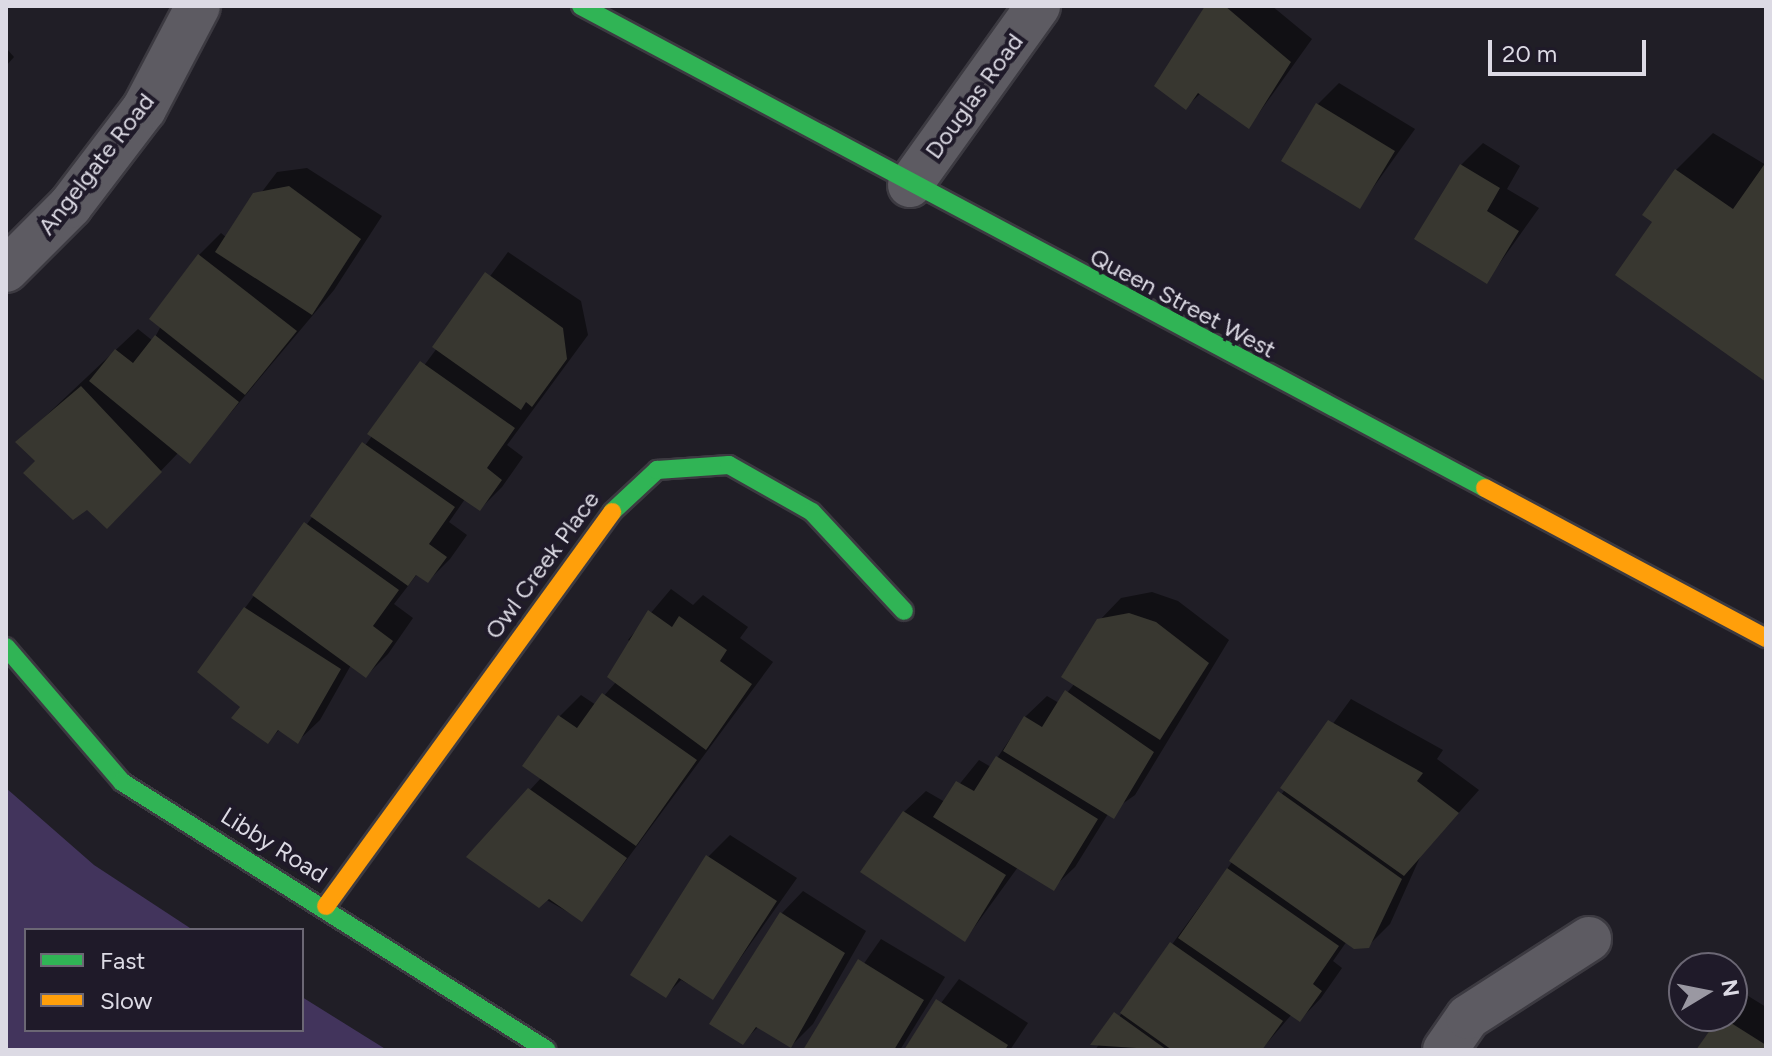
<!DOCTYPE html>
<html>
<head>
<meta charset="utf-8">
<style>
	body { margin:0 }
	#map { position:relative; width:1772px; height:1056px; overflow:hidden; background:#201e26; font-family:Figtree,sans-serif }
	div>[style] { position:absolute }
	.green>* { inset:0; background:#42345c }
	.shadow>* { inset:0; background:#0007 }
	.building>* { inset:0; background:#383730 }
	.roads { filter:drop-shadow(2px 0 #3c3a41) drop-shadow(-2px 0 #3c3a41) drop-shadow(0 2px #3c3a41) drop-shadow(0 -2px #3c3a41) }
	.street>* { height:44px; margin:-22px; padding:0 22px; transform-origin:22px; border-radius:22px; background:#5d5b62 }
	.fast>* { height:18px; margin:-9px; padding:0 9px; transform-origin:9px; border-radius:9px; background:#30b455 }
	.slow>* { height:18px; margin:-9px; padding:0 9px; transform-origin:9px; border-radius:9px; background:#ff9f0a }
	span { translate:-50% -50%; white-space:nowrap; text-align:center; line-height:1.15; -webkit-text-stroke:8px #1f1a29; paint-order:stroke }
	.street-label { font-size:24px; color:#dcdae4 }
	.frame { position:absolute; inset:0; border:8px solid #dcdae4; pointer-events:none }
	.legend { position:absolute; left:24px; top:928px; width:280px; height:104px; box-sizing:border-box; background:#1f1a29; border:2px solid #6b6774; margin:0; padding:10px 14px; list-style:none; font-size:24px; color:#dcdae4 }
	.legend li { display:flex; align-items:center; gap:16px; height:40px }
	.legend b { width:40px; border:2px solid #6b6774 }
	.north { position:absolute; left:1668px; top:952px; width:80px; height:80px; box-sizing:border-box; background:#1f1a29; border:2px solid #6b6774; border-radius:50%; rotate:80deg; font-size:22px; font-weight:700; line-height:32px; text-align:center; color:#dcdae4 }
	.north::after { content:''; display:block; margin:auto; width:28px; height:36px; background:#9a98a2; clip-path:polygon(50% 0,100% 100%,50% 72%,0 100%) }
	.scale { position:absolute; left:1488px; top:40px; width:158px; height:36px; box-sizing:border-box; border:4px solid #dcdae4; border-top:0; padding-left:10px; font-size:24px; line-height:28px; white-space:nowrap; color:#dcdae4; -webkit-text-stroke:6px #1f1a29; paint-order:stroke }
</style>
</head>
<body>
<div id="map">
	<div class="green">
		<div style="clip-path:polygon(6px 788px,94px 865px,193px 930px,26px 930px,26px 1030px,302px 1030px,302px 997px,387px 1050px,6px 1050px)"></div>
	</div>
	<div class="shadow">
		<div style="clip-path:polygon(1208px 6px,1272px 6px,1312px 39px,1249px 127px,1201px 93px,1186px 107px)"></div>
		<div style="clip-path:polygon(6px 48px,14px 57px,6px 66px)"></div>
		<div style="clip-path:polygon(1339px 83px,1415px 129px,1360px 206px,1317px 105px)"></div>
		<div style="clip-path:polygon(1713px 133px,1766px 165px,1766px 379px,1617px 275px,1655px 222px,1676px 170px)"></div>
		<div style="clip-path:polygon(1483px 143px,1520px 166px,1507px 189px,1539px 208px,1487px 281px,1461px 165px)"></div>
		<div style="clip-path:polygon(307px 168px,382px 216px,334px 290px,190px 461px,179px 452px,129px 504px,38px 461px,18px 442px,138px 329px,153px 341px,199px 255px,221px 233px,227px 238px,277px 172px)"></div>
		<div style="clip-path:polygon(508px 252px,581px 301px,588px 335px,507px 445px,523px 457px,502px 487px,480px 509px,465px 499px,449px 522px,467px 535px,450px 559px,428px 581px,418px 573px,394px 604px,413px 618px,388px 654px,366px 676px,351px 665px,320px 720px,298px 741px,280px 729px,268px 742px,243px 707px,245px 608px)"></div>
		<div style="clip-path:polygon(671px 589px,693px 605px,703px 595px,748px 627px,740px 638px,773px 662px,582px 920px,469px 856px,542px 777px,560px 716px,581px 695px,596px 705px,616px 682px,633px 643px,628px 640px)"></div>
		<div style="clip-path:polygon(1152px 592px,1178px 601px,1229px 640px,1135px 795px,1108px 814px,1075px 867px,1053px 888px,1018px 867px,965px 940px,904px 812px,926px 791px,945px 802px,979px 760px,991px 767px,1025px 717px,1047px 696px,1059px 703px,1075px 683px,1099px 621px,1121px 598px)"></div>
		<div style="clip-path:polygon(1351px 699px,1443px 750px,1437px 759px,1479px 790px,1421px 855px,1390px 924px,1368px 946px,1347px 941px,1333px 961px,1342px 968px,1321px 998px,1300px 1020px,1292px 1014px,1261px 1050px,1095px 1050px)"></div>
		<div style="clip-path:polygon(730px 835px,797px 878px,713px 997px,681px 980px,666px 995px,708px 857px)"></div>
		<div style="clip-path:polygon(803px 891px,866px 931px,813px 1024px,791px 1046px,759px 1026px,742px 1043px,782px 913px)"></div>
		<div style="clip-path:polygon(881px 939px,945px 977px,900px 1050px,804px 1050px)"></div>
		<div style="clip-path:polygon(959px 979px,1028px 1023px,1010px 1050px,906px 1050px)"></div>
		<div style="clip-path:polygon(1745px 994px,1766px 1007px,1766px 1050px,1699px 1050px)"></div>
	</div>
	<div class="building">
		<div style="clip-path:polygon(1205px 6px,1225px 6px,1291px 62px,1249px 129px,1198px 93px,1186px 110px,1154px 86px)"></div>
		<div style="clip-path:polygon(1316px 103px,1395px 151px,1360px 209px,1281px 161px)"></div>
		<div style="clip-path:polygon(1766px 162px,1765px 256px,1766px 382px,1615px 275px,1652px 222px,1642px 215px,1675px 169px,1733px 209px)"></div>
		<div style="clip-path:polygon(1460px 164px,1500px 188px,1487px 211px,1519px 231px,1487px 284px,1414px 239px)"></div>
		<div style="clip-path:polygon(289px 186px,361px 239px,312px 315px,215px 252px,253px 193px)"></div>
		<div style="clip-path:polygon(198px 254px,297px 331px,245px 395px,149px 319px)"></div>
		<div style="clip-path:polygon(485px 272px,563px 328px,567px 359px,532px 407px,526px 402px,521px 410px,432px 347px)"></div>
		<div style="clip-path:polygon(155px 335px,239px 402px,190px 464px,89px 381px,115px 349px,133px 363px)"></div>
		<div style="clip-path:polygon(420px 361px,515px 428px,487px 468px,502px 480px,480px 511px,367px 434px)"></div>
		<div style="clip-path:polygon(81px 386px,162px 472px,107px 529px,87px 510px,73px 520px,23px 473px,35px 461px,15px 442px)"></div>
		<div style="clip-path:polygon(362px 442px,455px 507px,429px 544px,447px 557px,428px 583px,416px 575px,408px 586px,310px 516px)"></div>
		<div style="clip-path:polygon(304px 522px,399px 590px,373px 626px,393px 641px,366px 678px,252px 595px)"></div>
		<div style="clip-path:polygon(244px 607px,341px 669px,298px 744px,278px 730px,268px 744px,231px 718px,240px 707px,197px 672px)"></div>
		<div style="clip-path:polygon(648px 610px,672px 627px,679px 616px,727px 650px,720px 661px,752px 684px,706px 750px,607px 677px)"></div>
		<div style="clip-path:polygon(1129px 613px,1156px 622px,1209px 663px,1160px 740px,1061px 677px,1097px 619px)"></div>
		<div style="clip-path:polygon(1065px 690px,1154px 752px,1114px 819px,1003px 751px,1024px 716px,1042px 727px)"></div>
		<div style="clip-path:polygon(602px 693px,697px 760px,636px 846px,522px 766px,558px 715px,577px 728px)"></div>
		<div style="clip-path:polygon(1328px 720px,1423px 773px,1417px 781px,1459px 813px,1404px 876px,1280px 788px)"></div>
		<div style="clip-path:polygon(996px 756px,1098px 819px,1054px 891px,933px 817px,956px 781px,974px 791px)"></div>
		<div style="clip-path:polygon(528px 788px,627px 858px,582px 922px,549px 899px,539px 908px,466px 857px)"></div>
		<div style="clip-path:polygon(1278px 791px,1402px 879px,1369px 948px,1354px 949px,1229px 861px)"></div>
		<div style="clip-path:polygon(903px 811px,1006px 875px,965px 942px,860px 872px)"></div>
		<div style="clip-path:polygon(706px 855px,777px 901px,713px 1000px,679px 978px,666px 998px,630px 975px)"></div>
		<div style="clip-path:polygon(1227px 868px,1339px 946px,1313px 984px,1322px 991px,1300px 1022px,1178px 938px)"></div>
		<div style="clip-path:polygon(780px 912px,845px 953px,791px 1048px,756px 1027px,743px 1045px,709px 1024px)"></div>
		<div style="clip-path:polygon(1170px 942px,1283px 1021px,1262px 1050px,1172px 1050px,1120px 1013px)"></div>
		<div style="clip-path:polygon(858px 959px,924px 1000px,894px 1050px,803px 1050px)"></div>
		<div style="clip-path:polygon(936px 999px,1008px 1045px,1005px 1050px,904px 1050px)"></div>
		<div style="clip-path:polygon(1114px 1012px,1167px 1050px,1090px 1045px)"></div>
		<div style="clip-path:polygon(1720px 1016px,1766px 1045px,1766px 1050px,1696px 1050px)"></div>
	</div>
	<div class="roads">
		<div class="street">
			<div style="left:910px;top:185px;width:220px;rotate:-54.4deg"></div>
			<div style="left:6px;top:270px;width:91px;rotate:-45deg"></div>
			<div style="left:70px;top:206px;width:122px;rotate:-52.7deg"></div>
			<div style="left:144px;top:109px;width:116px;rotate:-62.3deg"></div>
			<div style="left:1445px;top:1050px;width:40px;rotate:-55.1deg"></div>
			<div style="left:1468px;top:1017px;width:144px;rotate:-32.8deg"></div>
		</div>
		<div class="fast">
			<div style="left:581px;top:6px;width:1024px;rotate:28.07deg"></div>
			<div style="left:612px;top:512px;width:62px;rotate:-43deg"></div>
			<div style="left:657px;top:470px;width:72px;rotate:-4deg"></div>
			<div style="left:729px;top:465px;width:95px;rotate:29.5deg"></div>
			<div style="left:812px;top:512px;width:135px;rotate:47.1deg"></div>
			<div style="left:6px;top:647px;width:178px;rotate:49.3deg"></div>
			<div style="left:122px;top:782px;width:502px;rotate:32.24deg"></div>
		</div>
		<div class="slow">
			<div style="left:1485px;top:488px;width:319px;rotate:28.1deg"></div>
			<div style="left:326px;top:906px;width:487px;rotate:-54deg"></div>
		</div>
	</div>
	<div class="street-label">
		<span style="left:974px;top:96px;rotate:-54deg">Douglas Road</span>
		<span style="left:96px;top:164px;rotate:-52deg">Angelgate Road</span>
		<span style="left:1183px;top:303px;rotate:28deg">Queen Street West</span>
		<span style="left:542px;top:565px;rotate:-54deg">Owl Creek Place</span>
		<span style="left:274px;top:845px;rotate:32deg">Libby Road</span>
	</div>
	<div class="frame"></div>
	<ul class="legend">
	<li><b style="height:10px;background:#30b455"></b>Fast</li>
	<li><b style="height:10px;background:#ff9f0a"></b>Slow</li>
	</ul>
	<div class="north">N</div>
	<div class="scale">20 m</div>
</div>
</body>
</html>
